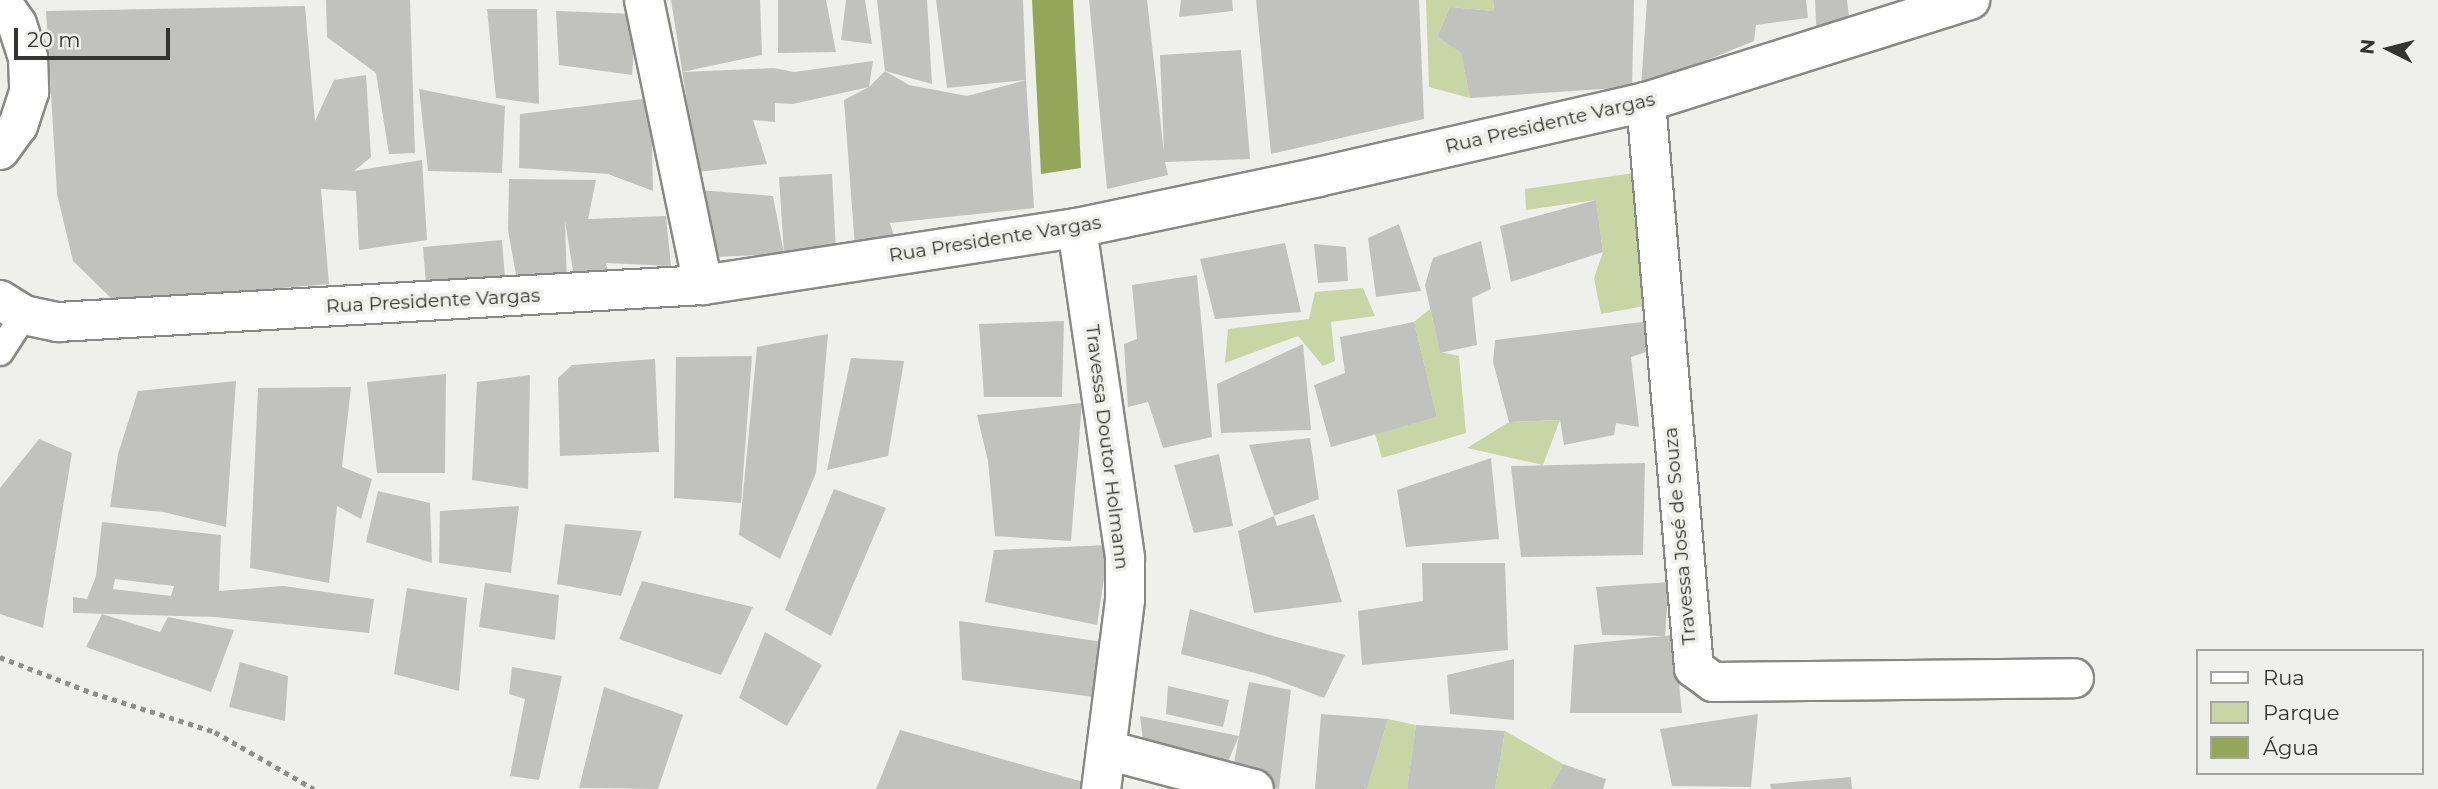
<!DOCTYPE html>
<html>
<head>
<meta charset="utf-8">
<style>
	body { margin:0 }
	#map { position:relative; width:2438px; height:789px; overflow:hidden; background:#eff0eb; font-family:Montserrat,sans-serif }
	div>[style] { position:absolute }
	.green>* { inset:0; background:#c9d5a4 }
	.water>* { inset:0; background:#95a559 }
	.building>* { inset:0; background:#c1c2bd }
	.path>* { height:4.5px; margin-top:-2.25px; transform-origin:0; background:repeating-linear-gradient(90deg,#8e8e8b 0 5px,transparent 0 10px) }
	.roads { filter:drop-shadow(2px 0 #888985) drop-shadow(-2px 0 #888985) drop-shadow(0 2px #888985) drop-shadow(0 -2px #888985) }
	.lane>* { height:26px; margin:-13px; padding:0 13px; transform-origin:13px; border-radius:13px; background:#fff }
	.street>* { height:38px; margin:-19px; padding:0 19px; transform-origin:19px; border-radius:19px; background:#fff }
	.secondary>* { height:38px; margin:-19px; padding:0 19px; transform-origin:19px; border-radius:19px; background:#fff }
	span { translate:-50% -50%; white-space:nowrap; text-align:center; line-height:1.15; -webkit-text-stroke:7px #eff0eb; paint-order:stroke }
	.street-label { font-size:19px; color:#343432 }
	.legend { position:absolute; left:2196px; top:649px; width:228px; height:126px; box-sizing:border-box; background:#eff0eb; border:2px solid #a4a5a1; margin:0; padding:9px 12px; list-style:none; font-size:21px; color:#343432 }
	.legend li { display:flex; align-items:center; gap:14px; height:35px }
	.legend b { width:35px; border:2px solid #a4a5a1 }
	.north { position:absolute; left:2354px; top:14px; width:70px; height:70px; -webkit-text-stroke:5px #eff0eb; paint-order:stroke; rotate:276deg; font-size:19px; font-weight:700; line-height:28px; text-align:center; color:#343432 }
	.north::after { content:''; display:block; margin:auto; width:24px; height:32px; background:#343432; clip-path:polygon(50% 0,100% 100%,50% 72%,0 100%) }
	.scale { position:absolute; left:14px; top:28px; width:156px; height:32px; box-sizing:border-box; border:4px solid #343432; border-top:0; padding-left:9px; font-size:21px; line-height:24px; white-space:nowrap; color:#343432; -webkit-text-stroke:5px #eff0eb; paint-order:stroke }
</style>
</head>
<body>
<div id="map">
	<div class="green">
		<div style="clip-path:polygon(1426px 0,1493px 0,1494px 11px,1450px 7px,1437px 37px,1461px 53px,1470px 98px,1429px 87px)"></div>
		<div style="clip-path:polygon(1641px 172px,1645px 306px,1601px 314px,1594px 278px,1603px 252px,1596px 200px,1526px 210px,1525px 189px)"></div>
		<div style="clip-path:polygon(1363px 288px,1375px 316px,1331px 322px,1335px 361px,1323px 366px,1298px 336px,1225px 363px,1228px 329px,1309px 319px,1315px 292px)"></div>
		<div style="clip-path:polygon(1430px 309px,1440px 352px,1459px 356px,1466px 433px,1382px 458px,1375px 434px,1437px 417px,1414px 322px)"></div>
		<div style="clip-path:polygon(1560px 420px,1543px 465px,1467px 448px,1509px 422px)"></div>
		<div style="clip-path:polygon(1388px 719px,1416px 725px,1407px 789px,1367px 789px)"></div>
		<div style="clip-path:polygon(1505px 731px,1563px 764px,1550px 789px,1495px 789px)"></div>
	</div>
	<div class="water">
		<div style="clip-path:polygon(1032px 0,1073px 0,1081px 168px,1041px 174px)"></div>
	</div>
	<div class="building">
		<div style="clip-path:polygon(326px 0,410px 0,415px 153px,389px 154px,376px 73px,327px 37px)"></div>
		<div style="clip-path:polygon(671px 0,760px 0,762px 55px,682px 72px,774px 68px,794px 72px,873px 61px,869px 87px,885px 71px,909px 85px,967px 96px,1026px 80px,1034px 208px,890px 223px,896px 242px,855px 248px,844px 100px,869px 87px,793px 104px,775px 103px,775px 122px,753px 120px,767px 164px,698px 172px)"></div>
		<div style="clip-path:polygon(778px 0,826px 0,836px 52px,778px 53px)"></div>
		<div style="clip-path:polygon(846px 0,865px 0,872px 44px,841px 40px)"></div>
		<div style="clip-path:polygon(877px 0,927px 0,932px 84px,885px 71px)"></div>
		<div style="clip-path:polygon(936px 0,1023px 0,1026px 80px,947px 88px)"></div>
		<div style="clip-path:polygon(1089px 0,1147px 0,1164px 153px,1160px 55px,1241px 50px,1250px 159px,1165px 162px,1168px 175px,1107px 189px)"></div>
		<div style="clip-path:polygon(1181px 0,1232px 0,1233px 11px,1179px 17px)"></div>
		<div style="clip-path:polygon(1256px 0,1419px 0,1424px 119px,1271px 154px)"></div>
		<div style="clip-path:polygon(1493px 0,1634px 0,1632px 87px,1470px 98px,1461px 53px,1437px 37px,1450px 7px,1494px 11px)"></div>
		<div style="clip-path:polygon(1647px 0,1806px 0,1808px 18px,1756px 25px,1754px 41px,1641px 87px)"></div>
		<div style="clip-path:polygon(1815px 0,1847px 0,1851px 33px,1817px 41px)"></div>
		<div style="clip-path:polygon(305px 6px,315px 121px,334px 80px,366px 75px,371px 157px,354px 171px,422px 160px,427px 240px,359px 250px,356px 191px,321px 189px,329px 284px,115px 302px,73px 261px,57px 194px,46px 11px)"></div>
		<div style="clip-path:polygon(487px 9px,537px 9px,539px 104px,496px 98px)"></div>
		<div style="clip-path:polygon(556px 11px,637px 14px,632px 75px,559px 65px)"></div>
		<div style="clip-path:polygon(419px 89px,505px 106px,502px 173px,428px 171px)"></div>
		<div style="clip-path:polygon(651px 98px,653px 191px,608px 174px,519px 168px,520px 114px)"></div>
		<div style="clip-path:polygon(832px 174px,836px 251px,784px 254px,779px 177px)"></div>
		<div style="clip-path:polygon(509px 179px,596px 180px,588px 219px,666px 216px,671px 266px,606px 263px,609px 277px,574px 277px,565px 221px,567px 285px,518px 286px,508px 230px)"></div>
		<div style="clip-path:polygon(699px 190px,773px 196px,784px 254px,715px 257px)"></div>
		<div style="clip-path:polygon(1596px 200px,1603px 252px,1511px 282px,1500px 226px)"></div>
		<div style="clip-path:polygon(1399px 224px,1421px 291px,1376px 297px,1368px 238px)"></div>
		<div style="clip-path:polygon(502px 240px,506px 292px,427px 296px,423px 247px)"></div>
		<div style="clip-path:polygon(1481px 241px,1491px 289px,1472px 298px,1477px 345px,1440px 353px,1425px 285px,1433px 258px)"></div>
		<div style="clip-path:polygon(1285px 243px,1301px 312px,1215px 319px,1200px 259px)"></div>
		<div style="clip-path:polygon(1314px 244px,1346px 247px,1348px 281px,1318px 283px)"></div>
		<div style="clip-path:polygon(1197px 275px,1212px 437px,1163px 448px,1148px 402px,1128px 407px,1124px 344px,1137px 339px,1132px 285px)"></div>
		<div style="clip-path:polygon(1064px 321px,1062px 397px,984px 397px,979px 324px)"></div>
		<div style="clip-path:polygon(1650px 321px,1658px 348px,1631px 357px,1639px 427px,1616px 423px,1614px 435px,1564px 445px,1560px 420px,1509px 422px,1493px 362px,1495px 340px)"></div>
		<div style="clip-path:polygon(1414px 322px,1437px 417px,1331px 447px,1314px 385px,1345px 373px,1340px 337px)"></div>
		<div style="clip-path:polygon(828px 334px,816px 473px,780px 559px,739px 535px,757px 347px)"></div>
		<div style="clip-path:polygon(1303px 344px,1311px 430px,1221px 433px,1217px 384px)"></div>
		<div style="clip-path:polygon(752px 356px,741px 503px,674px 498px,676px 357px)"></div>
		<div style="clip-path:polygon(851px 358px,904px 361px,888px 456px,827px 470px)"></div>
		<div style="clip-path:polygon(655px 359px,659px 452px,560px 456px,558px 378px,572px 365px)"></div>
		<div style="clip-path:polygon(446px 374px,445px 473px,377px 473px,367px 382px)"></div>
		<div style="clip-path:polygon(530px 375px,528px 489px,472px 480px,477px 382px)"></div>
		<div style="clip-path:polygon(236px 381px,226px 527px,163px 512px,110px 507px,118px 454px,138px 391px)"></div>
		<div style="clip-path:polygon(351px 387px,342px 467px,372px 479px,361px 519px,337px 506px,329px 583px,250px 568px,258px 388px)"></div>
		<div style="clip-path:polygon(1082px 403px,1071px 541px,995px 536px,988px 461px,977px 415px)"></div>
		<div style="clip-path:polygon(1310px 438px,1319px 499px,1274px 516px,1249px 445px)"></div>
		<div style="clip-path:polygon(39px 439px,72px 453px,43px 628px,0 614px,0 488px)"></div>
		<div style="clip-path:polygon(1219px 454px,1233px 526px,1194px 533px,1174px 465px)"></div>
		<div style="clip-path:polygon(1491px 458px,1499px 539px,1406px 547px,1397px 490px)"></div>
		<div style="clip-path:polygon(1645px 463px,1643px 555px,1521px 557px,1511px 466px)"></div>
		<div style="clip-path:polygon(834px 489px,886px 508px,831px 636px,785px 610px)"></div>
		<div style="clip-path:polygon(378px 491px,430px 503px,432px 563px,366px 542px)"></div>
		<div style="clip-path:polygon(519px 506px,511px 573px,439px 563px,440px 511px)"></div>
		<div style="clip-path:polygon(1314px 514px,1342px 602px,1254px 613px,1238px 531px,1274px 516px,1277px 526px)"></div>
		<div style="clip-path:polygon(evenodd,102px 522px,221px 535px,219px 591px,284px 586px,374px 599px,369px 633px,215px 617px,73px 613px,73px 597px,87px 599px,96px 576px,102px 522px,115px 579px,174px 586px,171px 596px,113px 589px,115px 579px)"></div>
		<div style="clip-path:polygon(565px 524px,642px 531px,621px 596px,557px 584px)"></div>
		<div style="clip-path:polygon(1109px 545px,1097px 625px,985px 602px,994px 550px)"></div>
		<div style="clip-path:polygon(1422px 563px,1505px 563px,1508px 650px,1362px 665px,1358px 611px,1423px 601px)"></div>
		<div style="clip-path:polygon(642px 581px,753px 607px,721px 675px,619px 639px)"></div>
		<div style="clip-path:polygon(1669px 582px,1665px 636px,1602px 635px,1596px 587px)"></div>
		<div style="clip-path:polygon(485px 583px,559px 595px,555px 640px,479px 627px)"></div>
		<div style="clip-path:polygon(407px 588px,467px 598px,459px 691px,394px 674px)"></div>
		<div style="clip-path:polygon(1190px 609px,1273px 636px,1345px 655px,1324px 698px,1266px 676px,1181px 654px)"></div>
		<div style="clip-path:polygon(102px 614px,160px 632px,168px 617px,234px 630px,211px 692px,86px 647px)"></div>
		<div style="clip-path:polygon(959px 621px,1103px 642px,1094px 697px,962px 680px)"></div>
		<div style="clip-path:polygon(765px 632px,822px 665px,787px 726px,739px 698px)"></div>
		<div style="clip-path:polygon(1674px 635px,1682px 713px,1570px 713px,1574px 645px)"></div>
		<div style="clip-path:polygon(1514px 659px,1514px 720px,1450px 714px,1447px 675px)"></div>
		<div style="clip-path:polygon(240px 662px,288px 676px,285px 721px,229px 707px)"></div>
		<div style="clip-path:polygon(512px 667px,562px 676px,539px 780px,510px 776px,525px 699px,509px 694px)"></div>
		<div style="clip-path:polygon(1249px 682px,1291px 690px,1279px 789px,1232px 774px,1239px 736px,1223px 773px,1144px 750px,1140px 716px,1239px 736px)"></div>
		<div style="clip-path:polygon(1168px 686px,1229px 700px,1223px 727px,1166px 714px)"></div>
		<div style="clip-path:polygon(604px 687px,683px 715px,658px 789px,579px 788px)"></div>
		<div style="clip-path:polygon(1321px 714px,1388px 719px,1367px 789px,1315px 789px)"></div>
		<div style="clip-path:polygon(1758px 714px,1751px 787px,1672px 786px,1660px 729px)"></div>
		<div style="clip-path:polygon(1416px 725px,1505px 731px,1495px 789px,1407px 789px)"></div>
		<div style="clip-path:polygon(900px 730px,1094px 785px,1093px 789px,876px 789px)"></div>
		<div style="clip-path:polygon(1563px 764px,1606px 779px,1603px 789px,1550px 789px)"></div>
		<div style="clip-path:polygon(1851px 777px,1852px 789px,1771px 789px,1770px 784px)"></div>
	</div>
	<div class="path">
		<div style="left:0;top:657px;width:100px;rotate:21.2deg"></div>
		<div style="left:93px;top:693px;width:128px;rotate:17.7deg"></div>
		<div style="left:215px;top:732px;width:114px;rotate:29.9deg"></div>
	</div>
	<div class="roads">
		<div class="lane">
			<div style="left:0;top:352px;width:44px;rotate:-57deg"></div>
		</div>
		<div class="street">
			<div style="left:644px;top:0;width:291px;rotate:78.3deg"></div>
			<div style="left:1646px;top:102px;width:568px;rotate:85.15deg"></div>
			<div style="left:1694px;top:668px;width:24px;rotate:36deg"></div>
			<div style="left:1713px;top:682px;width:361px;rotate:-0.6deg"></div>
			<div style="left:1077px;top:228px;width:334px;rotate:81.7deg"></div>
			<div style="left:1125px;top:559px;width:41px;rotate:90deg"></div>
			<div style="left:1125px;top:600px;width:191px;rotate:97.2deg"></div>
			<div style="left:1107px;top:750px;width:152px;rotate:14.9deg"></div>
		</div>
		<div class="secondary">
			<div style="left:0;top:0;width:29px;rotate:55deg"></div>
			<div style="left:17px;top:24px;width:35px;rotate:72deg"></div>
			<div style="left:28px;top:57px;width:35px;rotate:88deg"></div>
			<div style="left:29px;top:92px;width:35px;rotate:108deg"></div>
			<div style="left:18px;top:125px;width:31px;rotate:126deg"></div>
			<div style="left:0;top:300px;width:28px;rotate:32deg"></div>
			<div style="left:24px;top:315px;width:35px;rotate:12deg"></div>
			<div style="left:58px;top:322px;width:646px;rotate:-3.28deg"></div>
			<div style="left:703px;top:285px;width:378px;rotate:-8.7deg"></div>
			<div style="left:1077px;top:228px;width:246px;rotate:-11.9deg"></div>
			<div style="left:1318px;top:177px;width:336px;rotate:-12.9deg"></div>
			<div style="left:1646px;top:102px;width:340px;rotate:-17.5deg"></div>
		</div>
	</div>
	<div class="street-label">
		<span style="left:1550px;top:123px;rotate:-13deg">Rua Presidente Vargas</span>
		<span style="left:995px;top:239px;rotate:-9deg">Rua Presidente Vargas</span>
		<span style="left:433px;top:301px;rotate:-3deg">Rua Presidente Vargas</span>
		<span style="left:1107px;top:447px;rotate:83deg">Travessa Doutor Holmann</span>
		<span style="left:1680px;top:536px;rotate:-95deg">Travessa José de Souza</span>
	</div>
	<ul class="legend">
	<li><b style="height:9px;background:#fff"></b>Rua</li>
	<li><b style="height:19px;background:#c9d5a4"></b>Parque</li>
	<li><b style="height:19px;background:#95a559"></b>Água</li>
	</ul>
	<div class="north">N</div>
	<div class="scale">20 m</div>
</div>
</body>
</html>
